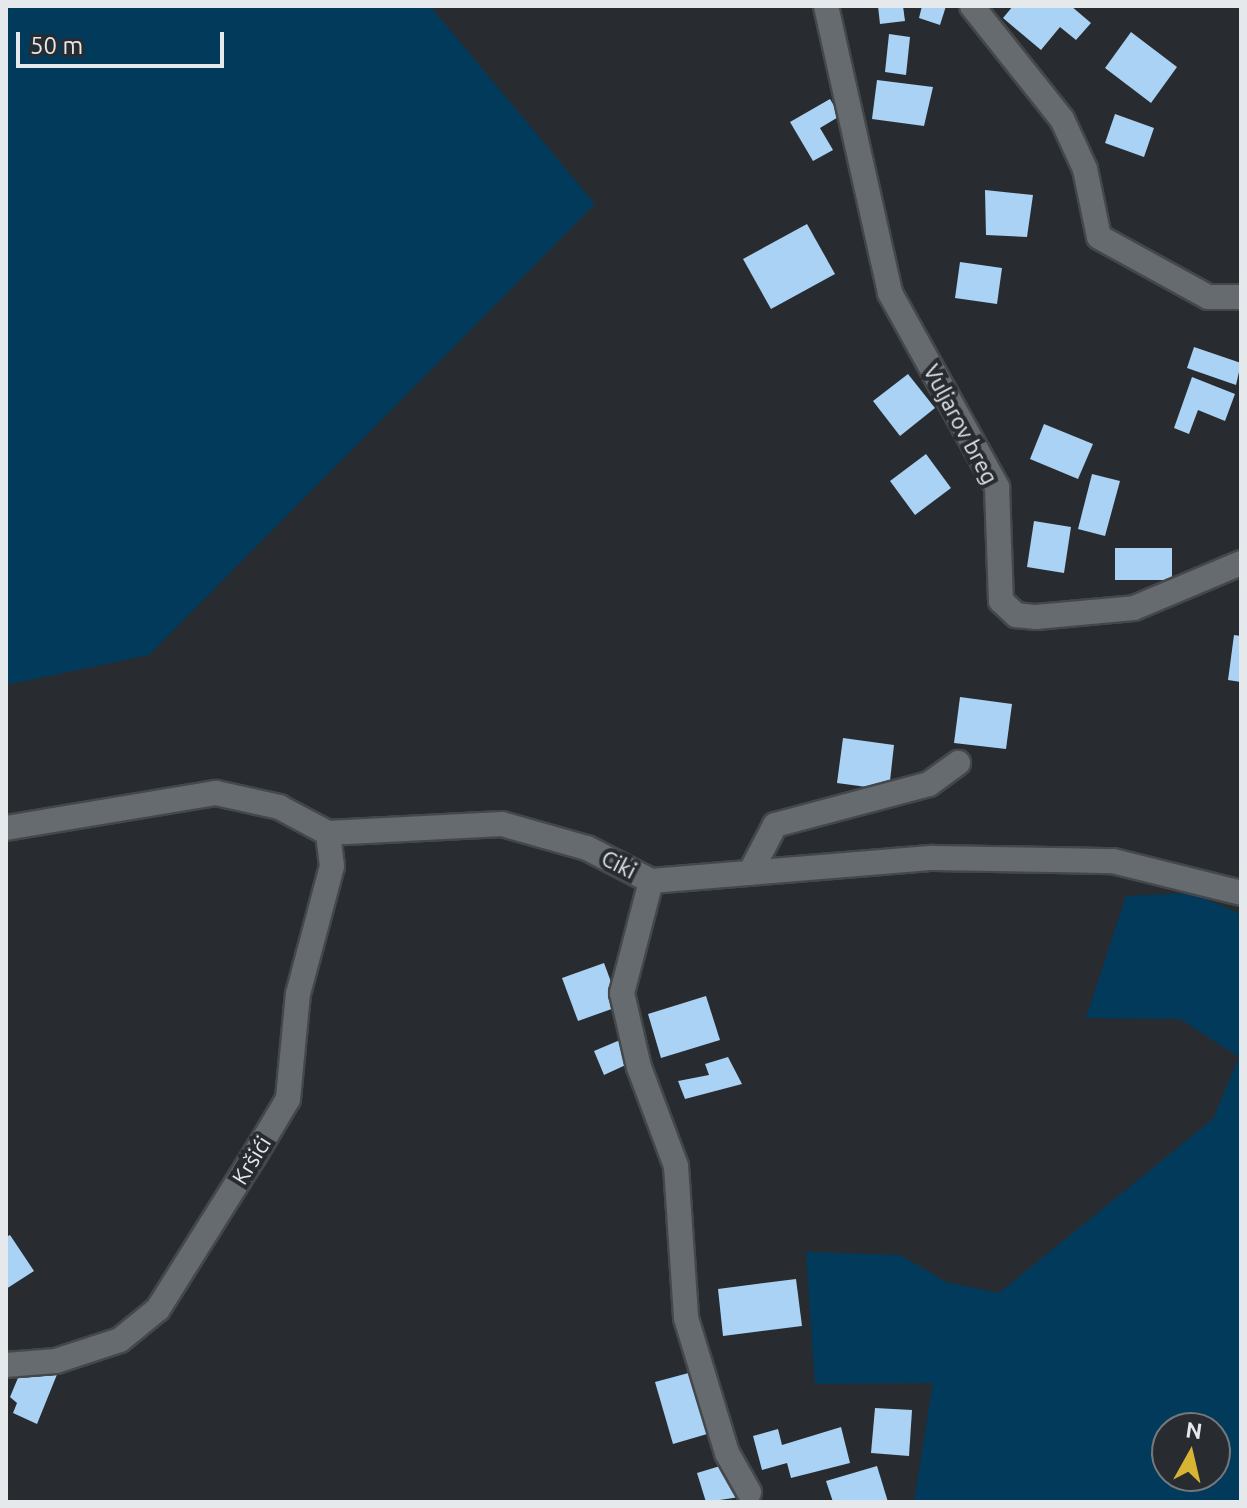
<!DOCTYPE html>
<html>
<head>
<meta charset="utf-8">
<style>
	body { margin:0 }
	#map { position:relative; width:1247px; height:1508px; overflow:hidden; background:#282c30; font-family:Ubuntu,sans-serif }
	div>[style] { position:absolute }
	.green>* { inset:0; background:#023a5c }
	.building>* { inset:0; background:#a9d2f4 }
	.roads { filter:drop-shadow(2px 0 #44484b) drop-shadow(-2px 0 #44484b) drop-shadow(0 2px #44484b) drop-shadow(0 -2px #44484b) }
	.minor>* { height:24px; margin:-12px; padding:0 12px; transform-origin:12px; border-radius:12px; background:#666b6f }
	span { translate:-50% -50%; white-space:nowrap; text-align:center; line-height:1.15; -webkit-text-stroke:8px #282c30; paint-order:stroke }
	.street-label { font-size:22px; color:#e6e9ec }
	.frame { position:absolute; inset:0; border:8px solid #e6e9ec; pointer-events:none }
	.north { position:absolute; left:1151px; top:1412px; width:80px; height:80px; box-sizing:border-box; background:#282c30; border:2px solid #74787b; border-radius:50%; rotate:8deg; font-size:22px; font-weight:700; line-height:32px; text-align:center; color:#e6e9ec }
	.north::after { content:''; display:block; margin:auto; width:28px; height:36px; background:#d7b434; clip-path:polygon(50% 0,100% 100%,50% 72%,0 100%) }
	.scale { position:absolute; left:16px; top:32px; width:208px; height:36px; box-sizing:border-box; border:4px solid #e6e9ec; border-top:0; padding-left:10px; font-size:24px; line-height:28px; white-space:nowrap; color:#e6e9ec; -webkit-text-stroke:6px #282c30; paint-order:stroke }
</style>
</head>
<body>
<div id="map">
	<div class="green">
		<div style="clip-path:polygon(6px 6px,430px 6px,595px 204px,149px 655px,6px 685px)"></div>
		<div style="clip-path:polygon(evenodd,1191px 893px,1241px 914px,1241px 1502px,914px 1502px,933px 1383px,815px 1384px,806px 1252px,900px 1255px,946px 1282px,999px 1293px,1213px 1119px,1239px 1057px,1180px 1019px,1086px 1018px,1126px 896px,1191px 893px,1167px 1428px,1215px 1428px,1215px 1476px,1167px 1476px,1167px 1428px)"></div>
	</div>
	<div class="building">
		<div style="clip-path:polygon(878px 6px,903px 6px,905px 21px,880px 24px)"></div>
		<div style="clip-path:polygon(922px 6px,946px 6px,940px 25px,919px 18px)"></div>
		<div style="clip-path:polygon(1013px 6px,1071px 6px,1091px 23px,1076px 40px,1060px 27px,1041px 50px,1003px 18px)"></div>
		<div style="clip-path:polygon(1131px 32px,1177px 67px,1151px 103px,1105px 68px)"></div>
		<div style="clip-path:polygon(889px 34px,910px 37px,906px 75px,885px 72px)"></div>
		<div style="clip-path:polygon(877px 80px,933px 87px,924px 126px,872px 119px)"></div>
		<div style="clip-path:polygon(830px 99px,840px 116px,820px 128px,833px 150px,813px 161px,790px 122px)"></div>
		<div style="clip-path:polygon(1115px 114px,1154px 128px,1144px 157px,1105px 143px)"></div>
		<div style="clip-path:polygon(985px 190px,1033px 195px,1027px 237px,986px 235px)"></div>
		<div style="clip-path:polygon(807px 224px,835px 274px,771px 309px,743px 259px)"></div>
		<div style="clip-path:polygon(960px 262px,1002px 268px,997px 304px,955px 298px)"></div>
		<div style="clip-path:polygon(1194px 347px,1241px 363px,1236px 385px,1187px 368px)"></div>
		<div style="clip-path:polygon(908px 374px,935px 408px,900px 436px,873px 401px)"></div>
		<div style="clip-path:polygon(1192px 377px,1235px 394px,1225px 421px,1198px 410px,1189px 434px,1174px 428px)"></div>
		<div style="clip-path:polygon(1044px 424px,1093px 444px,1078px 479px,1030px 459px)"></div>
		<div style="clip-path:polygon(926px 454px,951px 488px,915px 515px,890px 481px)"></div>
		<div style="clip-path:polygon(1092px 474px,1120px 481px,1105px 536px,1078px 529px)"></div>
		<div style="clip-path:polygon(1034px 521px,1071px 527px,1064px 573px,1027px 567px)"></div>
		<div style="clip-path:polygon(1115px 548px,1172px 548px,1172px 580px,1115px 580px)"></div>
		<div style="clip-path:polygon(1234px 635px,1241px 636px,1241px 682px,1228px 680px)"></div>
		<div style="clip-path:polygon(960px 697px,1012px 704px,1006px 749px,954px 743px)"></div>
		<div style="clip-path:polygon(843px 738px,894px 745px,889px 790px,837px 783px)"></div>
		<div style="clip-path:polygon(604px 963px,620px 1006px,578px 1021px,562px 978px)"></div>
		<div style="clip-path:polygon(706px 996px,720px 1040px,661px 1058px,648px 1014px)"></div>
		<div style="clip-path:polygon(620px 1040px,630px 1063px,604px 1075px,594px 1051px)"></div>
		<div style="clip-path:polygon(728px 1057px,742px 1084px,685px 1099px,678px 1081px,709px 1075px,705px 1064px)"></div>
		<div style="clip-path:polygon(10px 1235px,34px 1271px,6px 1289px,6px 1237px)"></div>
		<div style="clip-path:polygon(796px 1279px,802px 1326px,723px 1336px,718px 1289px)"></div>
		<div style="clip-path:polygon(696px 1371px,714px 1432px,673px 1444px,655px 1382px)"></div>
		<div style="clip-path:polygon(58px 1372px,37px 1424px,13px 1413px,17px 1403px,10px 1397px,20px 1373px)"></div>
		<div style="clip-path:polygon(875px 1408px,912px 1410px,909px 1456px,871px 1453px)"></div>
		<div style="clip-path:polygon(841px 1427px,850px 1463px,791px 1478px,787px 1463px,762px 1470px,753px 1436px,778px 1429px,782px 1445px)"></div>
		<div style="clip-path:polygon(730px 1463px,740px 1497px,706px 1502px,697px 1473px)"></div>
		<div style="clip-path:polygon(877px 1466px,888px 1502px,833px 1502px,826px 1481px)"></div>
	</div>
	<div class="roads">
		<div class="minor">
			<div style="left:826px;top:6px;width:294px;rotate:77.4deg"></div>
			<div style="left:890px;top:293px;width:222px;rotate:61.1deg"></div>
			<div style="left:997px;top:487px;width:114px;rotate:88deg"></div>
			<div style="left:1001px;top:601px;width:21px;rotate:43deg"></div>
			<div style="left:1016px;top:615px;width:20px;rotate:6deg"></div>
			<div style="left:1036px;top:617px;width:98px;rotate:-5.2deg"></div>
			<div style="left:1134px;top:608px;width:116px;rotate:-22.8deg"></div>
			<div style="left:972px;top:6px;width:144px;rotate:51.5deg"></div>
			<div style="left:1062px;top:119px;width:55px;rotate:65.3deg"></div>
			<div style="left:1085px;top:169px;width:69px;rotate:78.4deg"></div>
			<div style="left:1099px;top:237px;width:124px;rotate:28.8deg"></div>
			<div style="left:1208px;top:297px;width:33px"></div>
			<div style="left:6px;top:828px;width:213px;rotate:-9.5deg"></div>
			<div style="left:216px;top:793px;width:65px;rotate:12.5deg"></div>
			<div style="left:279px;top:807px;width:55px;rotate:28deg"></div>
			<div style="left:328px;top:833px;width:174px;rotate:-3deg"></div>
			<div style="left:502px;top:824px;width:88px;rotate:15.8deg"></div>
			<div style="left:587px;top:848px;width:72px;rotate:27.3deg"></div>
			<div style="left:651px;top:881px;width:283px;rotate:-4.7deg"></div>
			<div style="left:933px;top:858px;width:180px;rotate:1deg"></div>
			<div style="left:1113px;top:861px;width:132px;rotate:14deg"></div>
			<div style="left:750px;top:873px;width:54px;rotate:-62.5deg"></div>
			<div style="left:775px;top:825px;width:159px;rotate:-14.9deg"></div>
			<div style="left:929px;top:784px;width:36px;rotate:-36deg"></div>
			<div style="left:651px;top:881px;width:116px;rotate:104.5deg"></div>
			<div style="left:622px;top:993px;width:76px;rotate:77.1deg"></div>
			<div style="left:639px;top:1067px;width:106px;rotate:69.5deg"></div>
			<div style="left:676px;top:1166px;width:152px;rotate:86.2deg"></div>
			<div style="left:686px;top:1318px;width:141px;rotate:73.1deg"></div>
			<div style="left:727px;top:1453px;width:45px;rotate:60.6deg"></div>
			<div style="left:6px;top:1365px;width:50px;rotate:-4.6deg"></div>
			<div style="left:56px;top:1361px;width:67px;rotate:-18.2deg"></div>
			<div style="left:120px;top:1340px;width:49px;rotate:-39.2deg"></div>
			<div style="left:158px;top:1309px;width:181px;rotate:-57.9deg"></div>
			<div style="left:254px;top:1156px;width:66px;rotate:-59.2deg"></div>
			<div style="left:288px;top:1099px;width:105px;rotate:-84.6deg"></div>
			<div style="left:298px;top:994px;width:132px;rotate:-75.1deg"></div>
			<div style="left:332px;top:866px;width:33px;rotate:-97deg"></div>
		</div>
	</div>
	<div class="street-label">
		<span style="left:961px;top:424px;rotate:62deg">Vuljarov breg</span>
		<span style="left:619px;top:864px;rotate:27deg">Ciki</span>
		<span style="left:251px;top:1160px;rotate:-58deg">Kršići</span>
	</div>
	<div class="frame"></div>
	<div class="north">N</div>
	<div class="scale">50 m</div>
</div>
</body>
</html>
